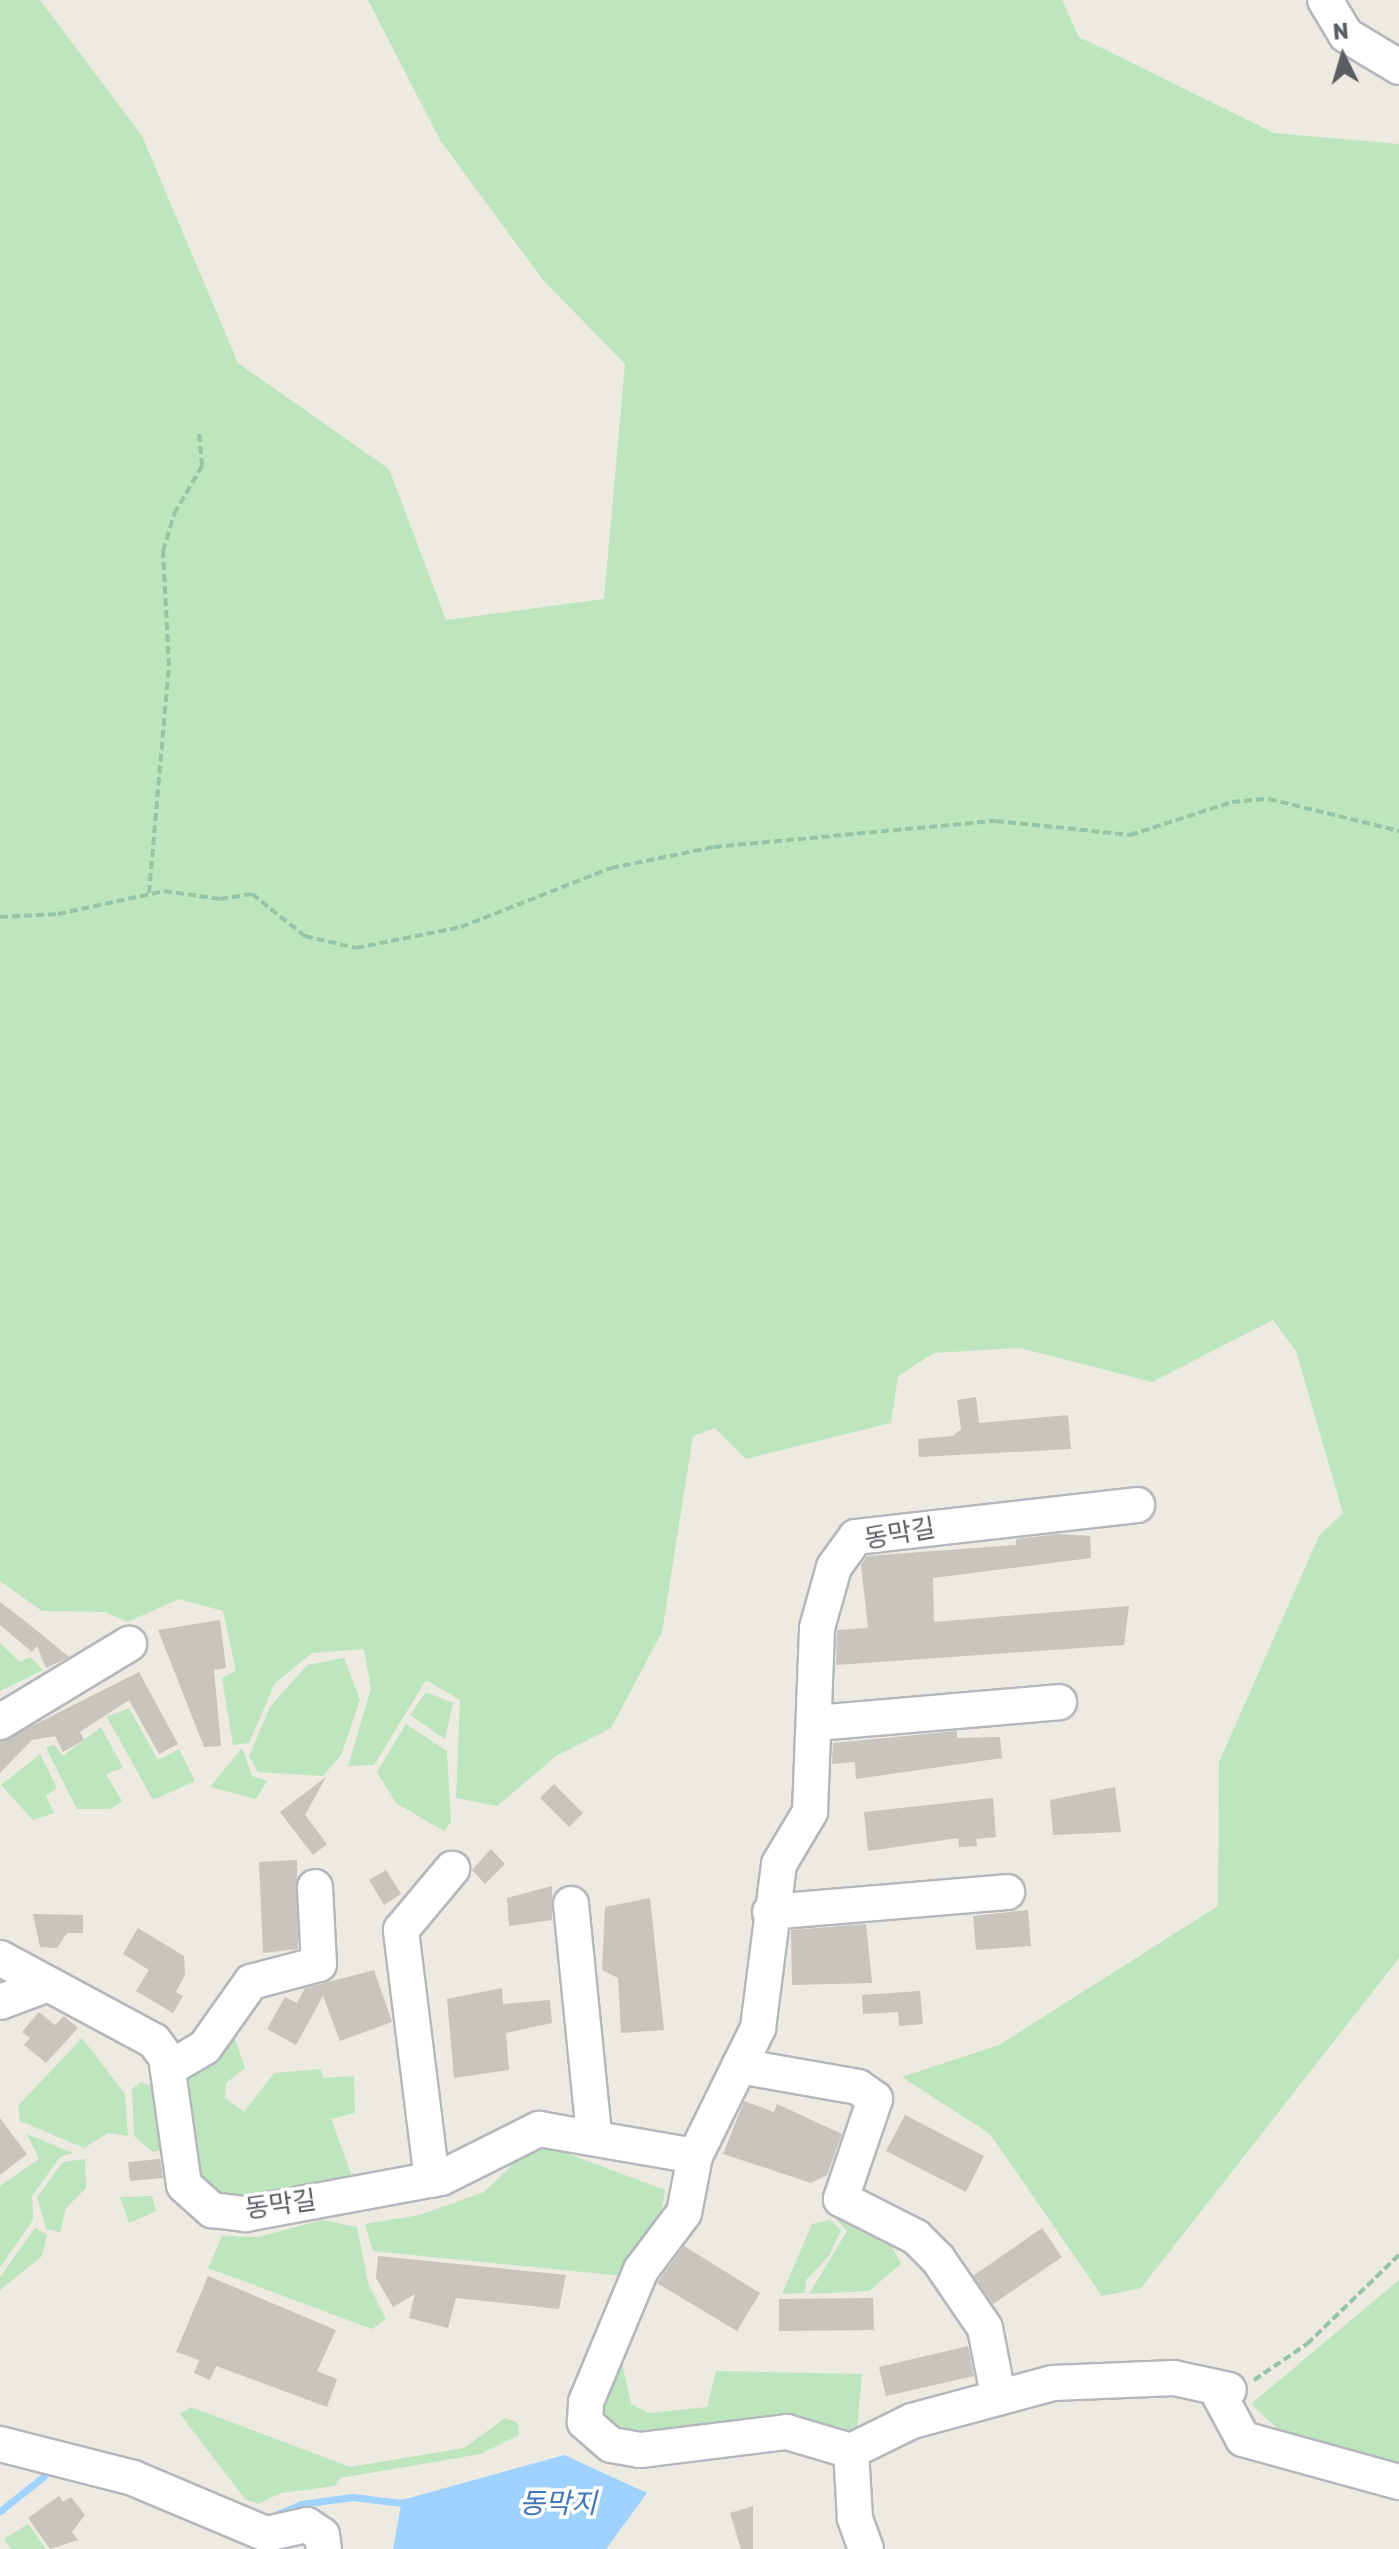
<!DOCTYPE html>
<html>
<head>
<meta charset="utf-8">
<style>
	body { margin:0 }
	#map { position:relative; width:1399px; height:2549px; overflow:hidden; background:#edeae1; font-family:Rubik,"Noto Sans KR",sans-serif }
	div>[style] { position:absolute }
	.green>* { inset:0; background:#bde5be }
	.water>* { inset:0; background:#9fd2ff }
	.stream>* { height:7px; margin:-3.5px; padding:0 3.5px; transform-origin:3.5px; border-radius:3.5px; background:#9fd2ff }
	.building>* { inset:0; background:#c8c4be }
	.path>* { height:4px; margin-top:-2px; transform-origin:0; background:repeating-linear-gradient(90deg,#96c5a5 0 8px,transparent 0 12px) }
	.roads { filter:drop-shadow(2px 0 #b4b7bc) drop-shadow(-2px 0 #b4b7bc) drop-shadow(0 2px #b4b7bc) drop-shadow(0 -2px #b4b7bc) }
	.minor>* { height:34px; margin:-17px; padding:0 17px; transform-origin:17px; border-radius:17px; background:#fff }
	span { translate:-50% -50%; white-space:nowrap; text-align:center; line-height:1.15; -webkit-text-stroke:7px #fff; paint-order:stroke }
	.street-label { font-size:26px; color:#5a5d62 }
	.water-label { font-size:28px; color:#4077b9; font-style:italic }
	.north { position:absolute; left:1303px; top:16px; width:80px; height:80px; -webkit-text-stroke:6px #fff; paint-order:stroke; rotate:355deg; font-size:22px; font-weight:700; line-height:32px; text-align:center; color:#5a5d62 }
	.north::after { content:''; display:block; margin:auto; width:28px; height:36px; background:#5a5d62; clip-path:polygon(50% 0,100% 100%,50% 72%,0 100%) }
</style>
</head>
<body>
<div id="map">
	<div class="green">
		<div style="clip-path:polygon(0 0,40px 0,142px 136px,238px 363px,389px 469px,446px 620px,604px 599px,625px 364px,543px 280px,440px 140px,368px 0,1062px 0,1079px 37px,1274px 133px,1399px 144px,1399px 1958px,1141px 2288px,1102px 2296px,990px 2134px,902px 2077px,999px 2045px,1218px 1906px,1219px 1762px,1319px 1536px,1343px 1513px,1296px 1351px,1273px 1320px,1152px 1382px,1020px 1348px,934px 1353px,898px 1376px,891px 1423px,746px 1459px,715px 1428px,693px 1436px,662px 1632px,611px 1728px,556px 1756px,497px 1806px,456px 1798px,460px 1700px,426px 1680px,374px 1765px,348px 1766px,371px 1689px,364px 1649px,312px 1653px,275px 1683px,249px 1743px,233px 1745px,222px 1678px,236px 1671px,223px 1611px,179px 1599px,127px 1622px,106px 1612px,42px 1611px,0 1581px)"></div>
		<div style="clip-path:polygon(0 1643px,20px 1662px,30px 1657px,43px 1670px,0 1691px)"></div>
		<div style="clip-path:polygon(344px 1658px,360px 1700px,341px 1755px,323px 1776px,258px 1772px,249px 1756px,270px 1707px,307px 1665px)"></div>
		<div style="clip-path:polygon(426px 1692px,453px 1703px,445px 1739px,410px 1715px)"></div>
		<div style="clip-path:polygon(129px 1708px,158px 1760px,179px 1749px,195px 1781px,153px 1800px,107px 1717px)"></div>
		<div style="clip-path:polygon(406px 1724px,447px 1751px,451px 1822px,444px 1831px,396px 1803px,377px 1772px)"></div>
		<div style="clip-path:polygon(101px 1727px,123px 1768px,106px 1774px,122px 1801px,110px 1809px,77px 1809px,46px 1748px,54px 1744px,63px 1756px)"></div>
		<div style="clip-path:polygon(242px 1748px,252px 1776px,267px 1781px,256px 1799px,210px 1787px)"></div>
		<div style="clip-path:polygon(40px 1754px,57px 1788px,46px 1796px,54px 1813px,33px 1820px,1px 1785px)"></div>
		<div style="clip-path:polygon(232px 2030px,245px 2068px,226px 2083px,225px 2098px,244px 2112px,274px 2073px,321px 2069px,323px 2078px,354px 2076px,355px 2113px,331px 2119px,353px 2179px,242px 2199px,218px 2198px,202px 2186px,186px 2102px,190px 2072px)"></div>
		<div style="clip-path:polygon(82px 2038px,125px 2094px,128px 2136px,108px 2133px,84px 2148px,20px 2121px,18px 2106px)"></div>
		<div style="clip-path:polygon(141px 2082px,160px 2089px,166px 2149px,153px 2152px,134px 2136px,132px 2089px)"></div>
		<div style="clip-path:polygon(27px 2134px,73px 2153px,60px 2157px,32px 2196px,33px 2220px,0 2267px,0 2186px,39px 2159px)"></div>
		<div style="clip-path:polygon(555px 2149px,665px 2190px,660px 2222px,623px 2276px,373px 2251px,365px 2224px,420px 2215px,484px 2192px,528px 2150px)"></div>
		<div style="clip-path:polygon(85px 2159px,86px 2188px,66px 2208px,60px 2232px,46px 2229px,37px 2197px,63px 2162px)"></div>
		<div style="clip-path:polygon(152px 2196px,156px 2211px,129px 2223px,120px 2197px)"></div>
		<div style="clip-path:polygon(832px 2215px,883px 2228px,901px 2264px,869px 2291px,809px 2294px,847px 2231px)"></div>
		<div style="clip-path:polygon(322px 2220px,357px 2227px,368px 2283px,386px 2319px,372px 2329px,208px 2268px,222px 2236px,258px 2237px)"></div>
		<div style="clip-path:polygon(830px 2220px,841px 2230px,829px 2256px,806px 2280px,805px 2293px,782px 2294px,812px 2224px)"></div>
		<div style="clip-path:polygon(35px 2228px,47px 2235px,42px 2256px,0 2290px,0 2277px)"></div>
		<div style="clip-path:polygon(1399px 2280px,1399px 2466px,1279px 2430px,1251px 2404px)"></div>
		<div style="clip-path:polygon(611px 2348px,622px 2363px,631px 2404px,649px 2413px,707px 2407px,716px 2371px,862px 2374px,857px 2429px,649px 2445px,593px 2425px)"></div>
		<div style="clip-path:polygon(191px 2407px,350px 2467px,464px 2448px,505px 2418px,518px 2423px,519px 2435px,481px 2454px,340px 2478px,335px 2486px,281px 2493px,258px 2504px,245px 2499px,180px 2414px)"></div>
		<div style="clip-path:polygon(28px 2524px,46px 2549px,11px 2549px,4px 2539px)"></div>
	</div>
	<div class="water">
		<div style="clip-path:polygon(564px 2455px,647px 2493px,606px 2549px,393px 2549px,402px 2500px)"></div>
	</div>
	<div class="stream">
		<div style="left:0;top:2511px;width:56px;rotate:-38.5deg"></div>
		<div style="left:261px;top:2521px;width:43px;rotate:-23deg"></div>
		<div style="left:301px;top:2504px;width:52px;rotate:-7.7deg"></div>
		<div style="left:353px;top:2497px;width:49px;rotate:7deg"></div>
	</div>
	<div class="building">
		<div style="clip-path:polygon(976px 1397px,979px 1423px,1068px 1415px,1071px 1449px,919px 1457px,918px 1439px,953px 1436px,961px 1429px,957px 1400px)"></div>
		<div style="clip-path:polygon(1058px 1534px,1090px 1536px,1091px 1558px,933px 1578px,934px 1622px,1129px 1606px,1124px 1645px,836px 1665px,837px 1630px,868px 1628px,861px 1565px,867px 1556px,1016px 1545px,1016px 1539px)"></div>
		<div style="clip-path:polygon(0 1602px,25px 1621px,69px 1657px,46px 1668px,37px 1646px,32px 1652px,0 1625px)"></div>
		<div style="clip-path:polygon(220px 1620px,226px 1668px,214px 1670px,221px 1746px,204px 1747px,158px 1630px)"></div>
		<div style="clip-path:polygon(139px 1672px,178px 1744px,159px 1754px,129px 1700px,80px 1732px,84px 1740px,63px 1752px,55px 1736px,32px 1740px,0 1773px,0 1742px)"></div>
		<div style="clip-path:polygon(957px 1731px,957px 1738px,1000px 1737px,1002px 1758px,856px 1779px,855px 1762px,832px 1764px,833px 1743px)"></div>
		<div style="clip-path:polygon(326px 1777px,305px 1815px,327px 1844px,313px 1855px,280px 1812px)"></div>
		<div style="clip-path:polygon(554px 1784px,583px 1813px,569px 1827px,540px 1798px)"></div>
		<div style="clip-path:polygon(1115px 1787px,1121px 1832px,1053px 1835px,1050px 1800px)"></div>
		<div style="clip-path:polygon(993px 1798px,996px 1837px,976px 1839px,977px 1846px,959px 1847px,958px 1838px,868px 1851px,864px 1812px)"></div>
		<div style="clip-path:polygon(491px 1849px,505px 1864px,485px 1884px,472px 1870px)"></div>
		<div style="clip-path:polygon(297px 1860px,298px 1949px,263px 1953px,259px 1862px)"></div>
		<div style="clip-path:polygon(386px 1870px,401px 1894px,384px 1905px,369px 1880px)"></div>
		<div style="clip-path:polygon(552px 1886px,552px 1920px,509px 1926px,507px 1898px)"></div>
		<div style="clip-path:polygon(650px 1898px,664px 2030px,621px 2033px,618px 1978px,602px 1970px,605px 1907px)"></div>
		<div style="clip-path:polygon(1028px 1910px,1031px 1946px,976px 1950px,973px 1916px)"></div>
		<div style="clip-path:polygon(33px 1914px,83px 1915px,83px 1933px,67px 1933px,57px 1948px,40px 1947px)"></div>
		<div style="clip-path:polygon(866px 1924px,872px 1983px,792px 1985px,791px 1930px)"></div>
		<div style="clip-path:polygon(138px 1928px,184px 1956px,185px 1975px,176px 1992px,183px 1996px,173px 2013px,136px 1991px,149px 1970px,123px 1954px)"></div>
		<div style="clip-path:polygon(374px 1970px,392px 2022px,340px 2041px,323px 1996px,296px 2045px,267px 2029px,285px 1997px,297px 2003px,305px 1988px)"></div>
		<div style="clip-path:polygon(502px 1988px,503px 2004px,550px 2000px,552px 2023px,506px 2033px,509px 2070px,454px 2078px,447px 1999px)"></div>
		<div style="clip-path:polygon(920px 1991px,923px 2024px,899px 2026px,898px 2012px,863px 2014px,862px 1995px)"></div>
		<div style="clip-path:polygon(39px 2012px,55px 2025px,64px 2016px,78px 2028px,46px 2063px,24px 2045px,30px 2038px,22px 2032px)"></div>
		<div style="clip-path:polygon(744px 2101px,774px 2112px,777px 2104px,842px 2134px,827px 2175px,811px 2183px,723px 2154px)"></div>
		<div style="clip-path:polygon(905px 2115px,984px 2156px,966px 2192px,886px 2151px)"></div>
		<div style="clip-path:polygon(0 2118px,27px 2154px,0 2175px)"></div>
		<div style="clip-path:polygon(160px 2159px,163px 2178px,130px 2181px,128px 2162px)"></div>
		<div style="clip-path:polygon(1042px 2228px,1062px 2257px,993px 2304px,973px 2276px)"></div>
		<div style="clip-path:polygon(684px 2246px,760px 2293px,737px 2331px,657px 2283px)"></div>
		<div style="clip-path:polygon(378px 2256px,566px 2275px,559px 2309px,456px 2298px,448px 2328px,409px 2318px,415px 2294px,393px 2307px,376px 2278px)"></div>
		<div style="clip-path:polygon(208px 2276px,336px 2330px,317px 2371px,337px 2379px,327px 2407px,216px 2366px,210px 2380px,194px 2373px,199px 2360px,176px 2352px)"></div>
		<div style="clip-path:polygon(873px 2298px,874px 2330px,779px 2331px,779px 2299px)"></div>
		<div style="clip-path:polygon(968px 2346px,974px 2376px,886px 2396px,879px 2367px)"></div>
		<div style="clip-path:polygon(59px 2496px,63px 2502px,71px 2497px,85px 2515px,72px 2532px,78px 2540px,50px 2549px,28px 2518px)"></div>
		<div style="clip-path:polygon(753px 2506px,753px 2549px,741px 2549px,730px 2513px)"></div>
	</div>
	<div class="path">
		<div style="left:149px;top:893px;width:228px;rotate:-85deg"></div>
		<div style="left:169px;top:666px;width:115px;rotate:-93deg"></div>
		<div style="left:163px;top:551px;width:39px;rotate:-73deg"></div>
		<div style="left:174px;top:514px;width:56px;rotate:-59.7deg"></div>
		<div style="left:202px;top:466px;width:35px;rotate:-95deg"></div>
		<div style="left:0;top:917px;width:58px;rotate:-3deg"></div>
		<div style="left:58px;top:914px;width:108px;rotate:-12.2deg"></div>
		<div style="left:164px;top:891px;width:57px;rotate:8.1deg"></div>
		<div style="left:220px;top:899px;width:32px;rotate:-9deg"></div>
		<div style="left:252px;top:894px;width:68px;rotate:38.4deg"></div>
		<div style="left:305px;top:936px;width:52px;rotate:13.2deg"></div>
		<div style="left:356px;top:948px;width:107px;rotate:-11.3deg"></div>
		<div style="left:461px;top:927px;width:161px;rotate:-21.5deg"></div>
		<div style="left:611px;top:868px;width:105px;rotate:-11.5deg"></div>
		<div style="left:714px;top:847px;width:283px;rotate:-5.3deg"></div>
		<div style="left:996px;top:821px;width:135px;rotate:6deg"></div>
		<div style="left:1130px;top:835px;width:107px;rotate:-17.9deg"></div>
		<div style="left:1232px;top:802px;width:37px;rotate:-5deg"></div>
		<div style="left:1269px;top:799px;width:134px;rotate:13.8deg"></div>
		<div style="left:1254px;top:2380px;width:64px;rotate:-34.2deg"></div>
		<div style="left:1307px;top:2344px;width:128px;rotate:-44.1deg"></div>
	</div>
	<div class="roads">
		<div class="minor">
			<div style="left:1325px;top:0;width:41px;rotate:59deg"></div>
			<div style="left:1346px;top:35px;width:62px;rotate:31.1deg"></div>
			<div style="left:0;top:1722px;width:151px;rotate:-31.2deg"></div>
			<div style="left:816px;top:1723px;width:244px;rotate:-4.9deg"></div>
			<div style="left:571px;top:1904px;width:231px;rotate:84.3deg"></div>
			<div style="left:770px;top:1912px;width:238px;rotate:-4.8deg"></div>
			<div style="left:0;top:1958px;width:175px;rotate:28.3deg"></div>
			<div style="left:154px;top:2041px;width:20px;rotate:53deg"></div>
			<div style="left:166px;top:2057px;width:129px;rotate:82deg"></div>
			<div style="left:184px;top:2185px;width:38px;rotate:42deg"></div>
			<div style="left:212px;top:2210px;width:34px;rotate:7deg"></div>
			<div style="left:246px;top:2214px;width:198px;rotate:-10.5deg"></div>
			<div style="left:441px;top:2178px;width:110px;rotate:-26.6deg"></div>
			<div style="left:539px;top:2129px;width:158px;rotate:9.8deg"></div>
			<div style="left:0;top:2002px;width:51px;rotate:-20.6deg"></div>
			<div style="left:739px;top:2066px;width:121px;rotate:10deg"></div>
			<div style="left:858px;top:2087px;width:21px;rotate:35deg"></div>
			<div style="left:875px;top:2099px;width:106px;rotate:108.8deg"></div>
			<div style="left:841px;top:2199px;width:84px;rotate:26.9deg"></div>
			<div style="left:916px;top:2237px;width:31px;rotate:45deg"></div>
			<div style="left:938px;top:2259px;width:83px;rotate:55.7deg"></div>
			<div style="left:985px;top:2328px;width:68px;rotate:79deg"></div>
			<div style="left:168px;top:2069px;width:43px;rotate:-30.7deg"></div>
			<div style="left:205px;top:2047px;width:80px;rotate:-54.7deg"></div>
			<div style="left:251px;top:1982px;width:70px;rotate:-14.8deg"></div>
			<div style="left:319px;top:1964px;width:77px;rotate:-93deg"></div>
			<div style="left:432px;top:2180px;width:252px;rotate:-97.1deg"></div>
			<div style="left:401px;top:1930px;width:80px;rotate:-50.1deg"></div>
			<div style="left:1215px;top:2387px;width:59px;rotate:61.7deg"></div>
			<div style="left:1243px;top:2439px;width:162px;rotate:15.4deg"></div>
			<div style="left:0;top:2444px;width:137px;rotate:14.3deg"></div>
			<div style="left:133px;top:2478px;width:144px;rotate:22.8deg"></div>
			<div style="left:266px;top:2534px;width:42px;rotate:-12.4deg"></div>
			<div style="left:307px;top:2525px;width:18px;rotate:34deg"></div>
			<div style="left:322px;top:2535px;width:14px;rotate:82deg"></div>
			<div style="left:851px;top:2451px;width:68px;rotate:-26.2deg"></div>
			<div style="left:912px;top:2421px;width:146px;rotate:-15.1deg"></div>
			<div style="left:1053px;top:2383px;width:121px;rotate:-2.4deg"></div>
			<div style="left:1174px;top:2378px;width:56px;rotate:12.3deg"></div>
			<div style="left:866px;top:2549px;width:33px;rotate:-110deg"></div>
			<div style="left:855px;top:2518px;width:67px;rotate:-93.4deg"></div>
			<div style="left:851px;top:2451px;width:67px;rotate:-163.5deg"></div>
			<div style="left:787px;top:2432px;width:148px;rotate:173deg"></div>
			<div style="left:640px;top:2450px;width:29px;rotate:-170deg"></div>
			<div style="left:611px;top:2445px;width:35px;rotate:-139deg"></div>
			<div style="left:585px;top:2422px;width:20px;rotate:-87deg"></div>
			<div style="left:586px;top:2402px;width:143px;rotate:-67.4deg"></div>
			<div style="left:641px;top:2270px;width:71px;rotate:-53deg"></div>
			<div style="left:684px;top:2213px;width:58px;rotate:-79.1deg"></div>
			<div style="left:695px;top:2156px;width:143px;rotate:-63.8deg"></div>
			<div style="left:758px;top:2028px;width:165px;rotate:-82.7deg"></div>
			<div style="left:779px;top:1864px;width:61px;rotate:-59.2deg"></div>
			<div style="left:810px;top:1812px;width:184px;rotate:-87.8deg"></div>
			<div style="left:817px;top:1628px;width:63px;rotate:-74.4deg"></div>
			<div style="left:834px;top:1567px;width:37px;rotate:-54deg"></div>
			<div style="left:856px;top:1537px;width:283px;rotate:-6.5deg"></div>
		</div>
	</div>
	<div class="street-label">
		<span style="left:900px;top:1534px;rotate:-10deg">동막길</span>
		<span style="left:281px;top:2205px;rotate:-8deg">동막길</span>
	</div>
	<div class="water-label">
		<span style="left:558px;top:2504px">동막지</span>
	</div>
	<div class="north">N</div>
</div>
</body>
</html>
